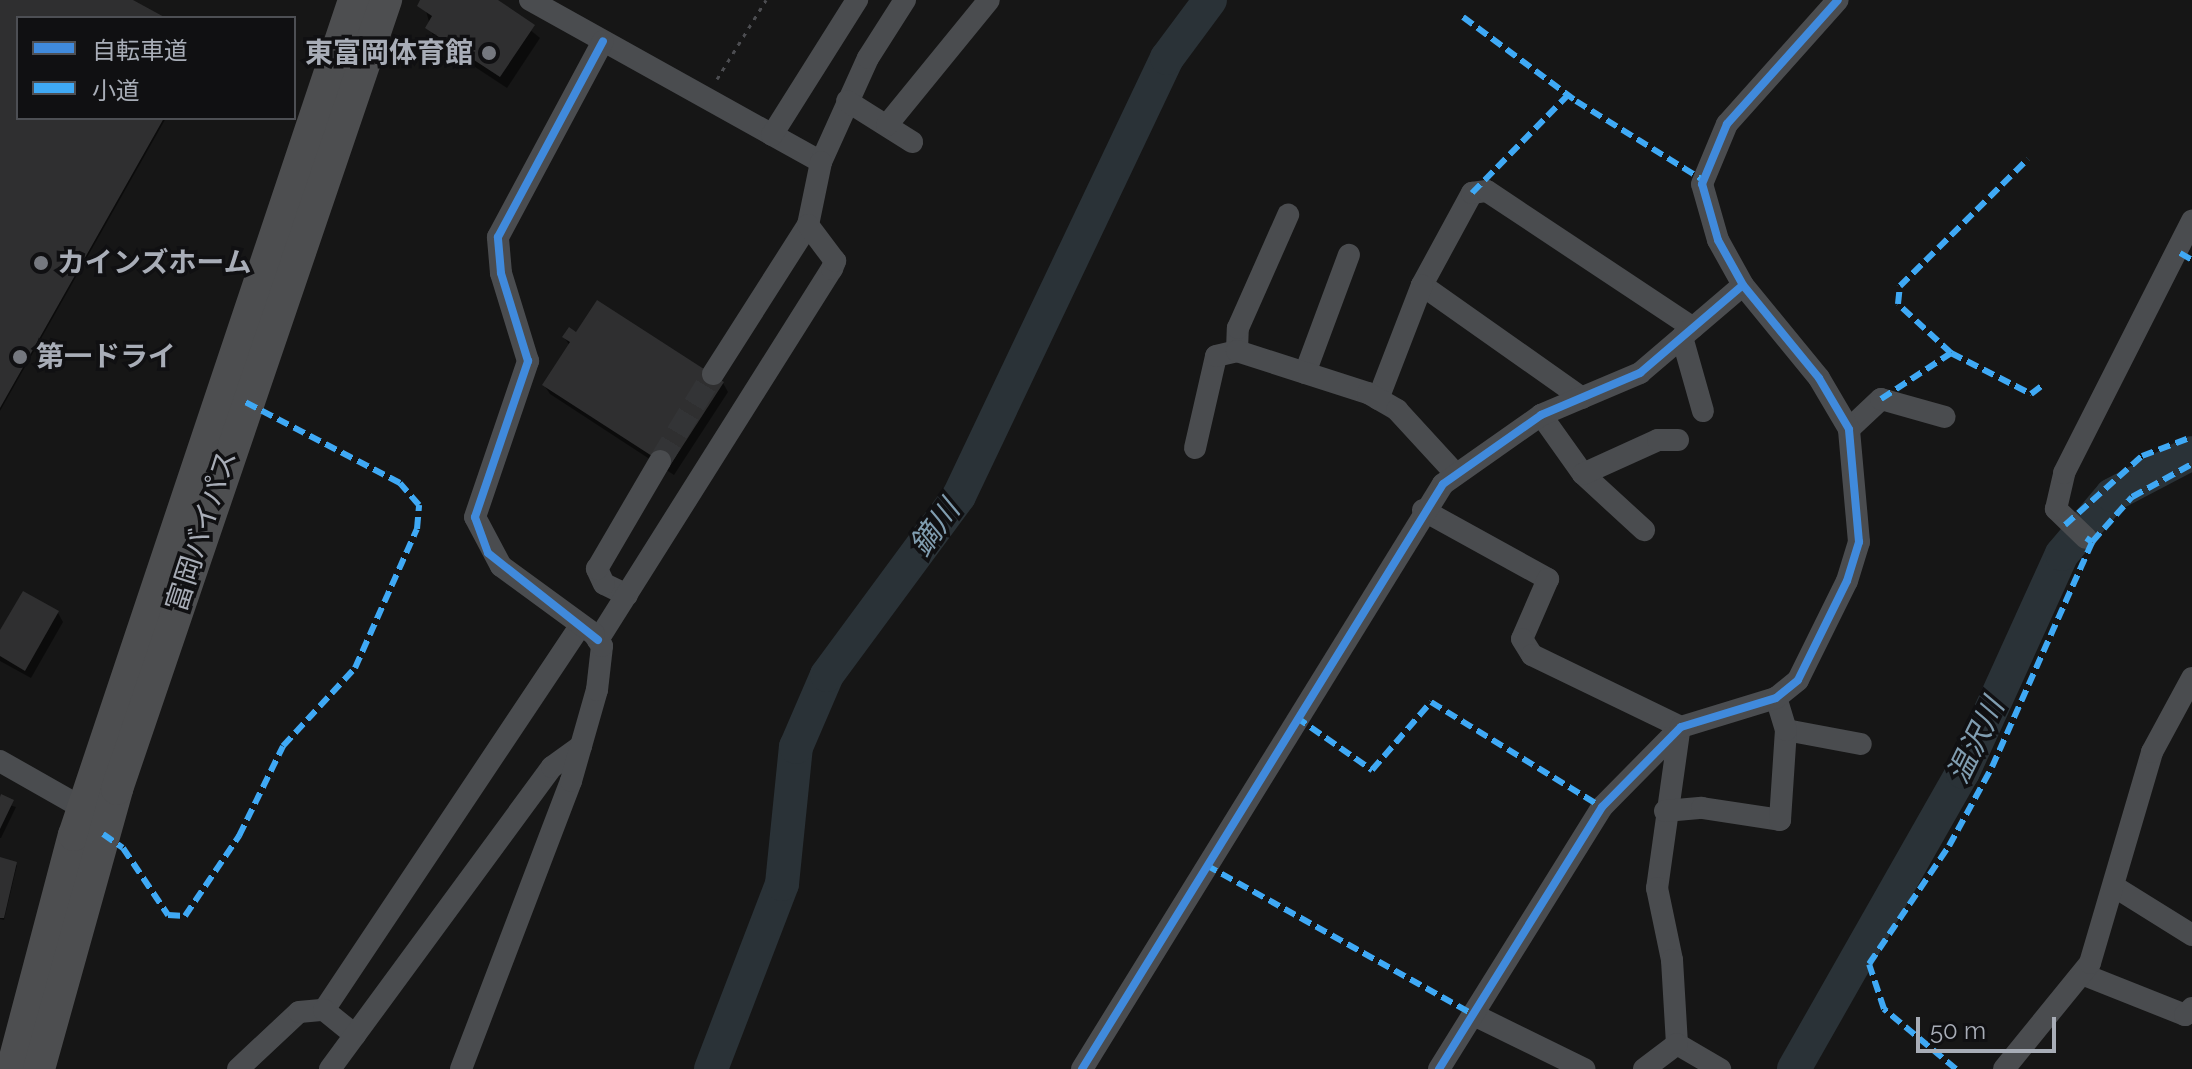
<!DOCTYPE html>
<html>
<head>
<meta charset="utf-8">
<style>
	body { margin:0 }
	#map { position:relative; width:2192px; height:1069px; overflow:hidden; background:#161616; font-family:Raleway,"Noto Sans JP",sans-serif }
	div>[style] { position:absolute }
	.shadow>* { inset:0; background:#0007 }
	.river>* { height:34px; margin:-17px; padding:0 17px; transform-origin:17px; border-radius:17px; background:#2a3237 }
	.building>* { inset:0; background:#2f2f30 }
	.minor-tunnel>* { height:22px; margin-top:-11px; transform-origin:0; background:repeating-linear-gradient(90deg,#333436 0 22px,transparent 0 33px) }
	.path>* { height:3px; margin-top:-1.5px; transform-origin:0; background:repeating-linear-gradient(90deg,#4c4d51 0 4px,transparent 0 10px) }
	.minor>* { height:22px; margin:-11px; padding:0 11px; transform-origin:11px; border-radius:11px; background:#4a4c4f }
	.highway>* { height:32px; margin:-16px; padding:0 16px; transform-origin:16px; border-radius:16px; background:#4d4e50 }
	.quiet>* { height:6px; margin-top:-3px; transform-origin:0; background:repeating-linear-gradient(90deg,#3fa9f5 0 12px,transparent 0 18px) }
	.cycleway>* { height:8px; margin:-4px; padding:0 4px; transform-origin:4px; border-radius:4px; background:#408adc }
	.dots>* { width:22px; height:22px; translate:-50% -50%; box-sizing:border-box; border:4px solid #101012; border-radius:50% }
	span { translate:-50% -50%; white-space:nowrap; text-align:center; line-height:1.15; -webkit-text-stroke:7px #101012; paint-order:stroke }
	.poi-label { font-size:28px; color:#a8adb7; font-weight:700 }
	.right { translate:-100% -50%; text-align:right }
	.left { translate:0 -50%; text-align:left }
	.street-label { font-size:28px; color:#a8adb7 }
	.water-label { font-size:30px; color:#809db0; font-style:italic }
	.legend { position:absolute; left:16px; top:16px; width:280px; height:104px; box-sizing:border-box; background:#101012; border:2px solid #4d4f54; margin:0; padding:10px 14px; list-style:none; font-size:24px; color:#a8adb7 }
	.legend li { display:flex; align-items:center; gap:16px; height:40px }
	.legend b { width:40px; border:2px solid #4d4f54 }
	.scale { position:absolute; left:1916px; top:1017px; width:140px; height:36px; box-sizing:border-box; border:4px solid #a8adb7; border-top:0; padding-left:10px; font-size:24px; line-height:28px; white-space:nowrap; color:#a8adb7; -webkit-text-stroke:6px #101012; paint-order:stroke }
</style>
</head>
<body>
<div id="map">
	<div class="shadow">
		<div style="clip-path:polygon(0 0,129px 0,161px 18px,18px 18px,18px 118px,166px 118px,0 411px)"></div>
		<div style="clip-path:polygon(423px 0,494px 0,540px 38px,507px 88px,434px 40px)"></div>
		<div style="clip-path:polygon(564px 337px,723px 383px,728px 392px,674px 475px,550px 394px,544px 385px,570px 346px)"></div>
		<div style="clip-path:polygon(58px 613px,63px 622px,31px 678px,0 661px,0 634px)"></div>
		<div style="clip-path:polygon(0 802px,16px 807px,1px 838px,0 838px)"></div>
		<div style="clip-path:polygon(0 859px,17px 865px,4px 920px,0 919px)"></div>
	</div>
	<div class="river">
		<div style="left:711px;top:1069px;width:198px;rotate:-69deg"></div>
		<div style="left:782px;top:884px;width:138px;rotate:-84.2deg"></div>
		<div style="left:796px;top:747px;width:78px;rotate:-66.7deg"></div>
		<div style="left:827px;top:675px;width:222px;rotate:-53.6deg"></div>
		<div style="left:959px;top:496px;width:485px;rotate:-64.6deg"></div>
		<div style="left:1167px;top:58px;width:72px;rotate:-53.4deg"></div>
		<div style="left:1794px;top:1069px;width:342px;rotate:-60.4deg"></div>
		<div style="left:1963px;top:772px;width:239px;rotate:-65.6deg"></div>
		<div style="left:2062px;top:554px;width:77px;rotate:-49.7deg"></div>
		<div style="left:2112px;top:495px;width:90px;rotate:-27.7deg"></div>
	</div>
	<div class="building">
		<div style="clip-path:polygon(0 0,133px 0,166px 18px,18px 18px,18px 118px,164px 118px,0 408px)"></div>
		<div style="clip-path:polygon(420px 0,498px 0,535px 25px,500px 77px,425px 28px,432px 16px,417px 6px)"></div>
		<div style="clip-path:polygon(597px 300px,724px 382px,669px 467px,542px 385px,570px 342px,562px 337px,569px 327px,576px 332px)"></div>
		<div style="clip-path:polygon(23px 591px,59px 611px,25px 671px,0 656px,0 630px)"></div>
		<div style="clip-path:polygon(1px 794px,14px 800px,0 829px,0 797px)"></div>
		<div style="clip-path:polygon(0 857px,17px 862px,4px 918px,0 918px)"></div>
	</div>
	<div class="minor-tunnel">
		<div style="left:660px;top:461px;width:102px;rotate:-58.7deg"></div>
	</div>
	<div class="path">
		<div style="left:717px;top:79px;width:93px;rotate:-58.2deg"></div>
	</div>
	<div class="minor">
		<div style="left:530px;top:0;width:333px;rotate:29.1deg"></div>
		<div style="left:821px;top:162px;width:114px;rotate:-65.7deg"></div>
		<div style="left:868px;top:58px;width:69px;rotate:-57.5deg"></div>
		<div style="left:847px;top:101px;width:77px;rotate:32.2deg"></div>
		<div style="left:887px;top:125px;width:161px;rotate:-50.8deg"></div>
		<div style="left:772px;top:135px;width:160px;rotate:-57.8deg"></div>
		<div style="left:1682px;top:337px;width:77px;rotate:74.2deg"></div>
		<div style="left:1237px;top:351px;width:23px;rotate:-88deg"></div>
		<div style="left:1238px;top:328px;width:124px;rotate:-66.1deg"></div>
		<div style="left:1305px;top:373px;width:126px;rotate:-69.6deg"></div>
		<div style="left:713px;top:374px;width:177px;rotate:-57.5deg"></div>
		<div style="left:808px;top:225px;width:64px;rotate:-78.3deg"></div>
		<div style="left:1582px;top:398px;width:196px;rotate:-144.8deg"></div>
		<div style="left:1422px;top:285px;width:105px;rotate:-61.5deg"></div>
		<div style="left:1472px;top:193px;width:15px;rotate:-8deg"></div>
		<div style="left:1487px;top:191px;width:247px;rotate:33.6deg"></div>
		<div style="left:1378px;top:399px;width:122px;rotate:-68.9deg"></div>
		<div style="left:1541px;top:415px;width:72px;rotate:54.6deg"></div>
		<div style="left:1583px;top:474px;width:83px;rotate:42.6deg"></div>
		<div style="left:1849px;top:429px;width:44px;rotate:-43.2deg"></div>
		<div style="left:1881px;top:399px;width:66px;rotate:15.7deg"></div>
		<div style="left:1195px;top:448px;width:94px;rotate:-77.1deg"></div>
		<div style="left:1216px;top:356px;width:22px;rotate:-13deg"></div>
		<div style="left:1237px;top:351px;width:138px;rotate:17.8deg"></div>
		<div style="left:1368px;top:393px;width:34px;rotate:30deg"></div>
		<div style="left:1397px;top:410px;width:84px;rotate:47.4deg"></div>
		<div style="left:1583px;top:474px;width:82px;rotate:-24.4deg"></div>
		<div style="left:1658px;top:440px;width:20px"></div>
		<div style="left:1423px;top:510px;width:143px;rotate:28.9deg"></div>
		<div style="left:1548px;top:579px;width:65px;rotate:113.4deg"></div>
		<div style="left:1522px;top:639px;width:19px;rotate:58deg"></div>
		<div style="left:1532px;top:655px;width:165px;rotate:25.8deg"></div>
		<div style="left:2086px;top:538px;width:42px;rotate:-136deg"></div>
		<div style="left:2056px;top:509px;width:37px;rotate:-77deg"></div>
		<div style="left:2064px;top:473px;width:283px;rotate:-63.1deg"></div>
		<div style="left:627px;top:595px;width:25px;rotate:-154deg"></div>
		<div style="left:604px;top:584px;width:17px;rotate:-115deg"></div>
		<div style="left:597px;top:569px;width:125px;rotate:-59.7deg"></div>
		<div style="left:598px;top:640px;width:439px;rotate:-57.8deg"></div>
		<div style="left:832px;top:269px;width:9px;rotate:-69deg"></div>
		<div style="left:835px;top:261px;width:45px;rotate:-126.9deg"></div>
		<div style="left:1786px;top:730px;width:76px;rotate:10.6deg"></div>
		<div style="left:1679px;top:732px;width:158px;rotate:98deg"></div>
		<div style="left:1657px;top:888px;width:74px;rotate:78.2deg"></div>
		<div style="left:1672px;top:960px;width:84px;rotate:86.6deg"></div>
		<div style="left:1677px;top:1044px;width:50px;rotate:30.2deg"></div>
		<div style="left:0;top:761px;width:109px;rotate:29.6deg"></div>
		<div style="left:1665px;top:811px;width:37px;rotate:-5deg"></div>
		<div style="left:1702px;top:808px;width:79px;rotate:8.7deg"></div>
		<div style="left:1780px;top:820px;width:90px;rotate:-86.2deg"></div>
		<div style="left:1786px;top:730px;width:34px;rotate:-107deg"></div>
		<div style="left:2115px;top:887px;width:91px;rotate:31.9deg"></div>
		<div style="left:2082px;top:974px;width:111px;rotate:21.7deg"></div>
		<div style="left:2185px;top:1015px;width:10px;rotate:-45deg"></div>
		<div style="left:324px;top:1010px;width:463px;rotate:-56.3deg"></div>
		<div style="left:1474px;top:1015px;width:123px;rotate:26.1deg"></div>
		<div style="left:238px;top:1069px;width:83px;rotate:-43.1deg"></div>
		<div style="left:299px;top:1012px;width:25px;rotate:-5deg"></div>
		<div style="left:324px;top:1010px;width:40px;rotate:39deg"></div>
		<div style="left:330px;top:1069px;width:375px;rotate:-53.7deg"></div>
		<div style="left:552px;top:767px;width:36px;rotate:-36deg"></div>
		<div style="left:461px;top:1069px;width:308px;rotate:-69.1deg"></div>
		<div style="left:571px;top:781px;width:95px;rotate:-74.1deg"></div>
		<div style="left:597px;top:690px;width:44px;rotate:-83.5deg"></div>
		<div style="left:602px;top:646px;width:14px;rotate:-124deg"></div>
		<div style="left:594px;top:634px;width:115px;rotate:-143.8deg"></div>
		<div style="left:501px;top:566px;width:55px;rotate:-118deg"></div>
		<div style="left:475px;top:517px;width:165px;rotate:-71.2deg"></div>
		<div style="left:528px;top:361px;width:92px;rotate:-107.1deg"></div>
		<div style="left:501px;top:273px;width:36px;rotate:-95deg"></div>
		<div style="left:498px;top:237px;width:222px;rotate:-61.8deg"></div>
		<div style="left:1082px;top:1069px;width:687px;rotate:-58.32deg"></div>
		<div style="left:1443px;top:484px;width:120px;rotate:-35.1deg"></div>
		<div style="left:1541px;top:415px;width:108px;rotate:-23deg"></div>
		<div style="left:1640px;top:373px;width:135px;rotate:-40.5deg"></div>
		<div style="left:1439px;top:1069px;width:309px;rotate:-58.1deg"></div>
		<div style="left:1602px;top:807px;width:112px;rotate:-45.4deg"></div>
		<div style="left:1681px;top:727px;width:99px;rotate:-17deg"></div>
		<div style="left:1776px;top:698px;width:28px;rotate:-39deg"></div>
		<div style="left:1798px;top:680px;width:110px;rotate:-63.7deg"></div>
		<div style="left:1847px;top:581px;width:41px;rotate:-72.9deg"></div>
		<div style="left:1859px;top:542px;width:113px;rotate:-95.1deg"></div>
		<div style="left:1849px;top:429px;width:59px;rotate:-120.5deg"></div>
		<div style="left:1819px;top:378px;width:120px;rotate:-129.3deg"></div>
		<div style="left:1743px;top:285px;width:51px;rotate:-119.1deg"></div>
		<div style="left:1718px;top:240px;width:58px;rotate:-105.9deg"></div>
		<div style="left:1702px;top:184px;width:65px;rotate:-67.4deg"></div>
		<div style="left:1727px;top:124px;width:166px;rotate:-48.2deg"></div>
		<div style="left:1644px;top:1069px;width:41px;rotate:-37.1deg"></div>
		<div style="left:2004px;top:1069px;width:136px;rotate:-50.9deg"></div>
		<div style="left:2090px;top:963px;width:220px;rotate:-73.6deg"></div>
		<div style="left:2152px;top:752px;width:84px;rotate:-61.6deg"></div>
	</div>
	<div class="highway">
		<div style="left:12px;top:1069px;width:242px;rotate:-75.2deg"></div>
		<div style="left:74px;top:835px;width:881px;rotate:-71.46deg"></div>
		<div style="left:39px;top:1069px;width:291px;rotate:-74.4deg"></div>
		<div style="left:117px;top:789px;width:834px;rotate:-71.17deg"></div>
	</div>
	<div class="quiet">
		<div style="left:1463px;top:17px;width:141px;rotate:36.6deg"></div>
		<div style="left:1576px;top:101px;width:150px;rotate:31.9deg"></div>
		<div style="left:1472px;top:193px;width:139px;rotate:-45.6deg"></div>
		<div style="left:2180px;top:253px;width:14px;rotate:30deg"></div>
		<div style="left:1951px;top:353px;width:90px;rotate:27.1deg"></div>
		<div style="left:2031px;top:394px;width:15px;rotate:-37deg"></div>
		<div style="left:1881px;top:399px;width:84px;rotate:-33.3deg"></div>
		<div style="left:1951px;top:353px;width:72px;rotate:-137.2deg"></div>
		<div style="left:1898px;top:304px;width:18px;rotate:-84deg"></div>
		<div style="left:1900px;top:286px;width:180px;rotate:-44.8deg"></div>
		<div style="left:2065px;top:525px;width:103px;rotate:-41.9deg"></div>
		<div style="left:2142px;top:456px;width:53px;rotate:-20.8deg"></div>
		<div style="left:2092px;top:542px;width:60px;rotate:-48.4deg"></div>
		<div style="left:2132px;top:497px;width:68px;rotate:-28.8deg"></div>
		<div style="left:1296px;top:717px;width:93px;rotate:34.9deg"></div>
		<div style="left:1372px;top:770px;width:90px;rotate:-49.1deg"></div>
		<div style="left:1431px;top:702px;width:201px;rotate:31.6deg"></div>
		<div style="left:103px;top:834px;width:24px;rotate:35deg"></div>
		<div style="left:123px;top:848px;width:81px;rotate:56.1deg"></div>
		<div style="left:168px;top:915px;width:17px;rotate:3deg"></div>
		<div style="left:185px;top:916px;width:97px;rotate:-56deg"></div>
		<div style="left:239px;top:836px;width:100px;rotate:-63.9deg"></div>
		<div style="left:283px;top:746px;width:106px;rotate:-47.3deg"></div>
		<div style="left:355px;top:668px;width:152px;rotate:-66deg"></div>
		<div style="left:417px;top:529px;width:24px;rotate:-85deg"></div>
		<div style="left:419px;top:505px;width:29px;rotate:-131deg"></div>
		<div style="left:400px;top:483px;width:175px;rotate:-152.4deg"></div>
		<div style="left:1206px;top:865px;width:307px;rotate:29.2deg"></div>
		<div style="left:1956px;top:1069px;width:94px;rotate:-140.2deg"></div>
		<div style="left:1884px;top:1009px;width:47px;rotate:-108.4deg"></div>
		<div style="left:1869px;top:964px;width:143px;rotate:-55.9deg"></div>
		<div style="left:1949px;top:846px;width:90px;rotate:-61.4deg"></div>
		<div style="left:1992px;top:767px;width:246px;rotate:-66deg"></div>
		<div style="left:2092px;top:542px;width:7px;rotate:-146deg"></div>
	</div>
	<div class="cycleway">
		<div style="left:598px;top:640px;width:140px;rotate:-141.7deg"></div>
		<div style="left:488px;top:553px;width:38px;rotate:-110deg"></div>
		<div style="left:475px;top:517px;width:165px;rotate:-71.2deg"></div>
		<div style="left:528px;top:361px;width:92px;rotate:-107.1deg"></div>
		<div style="left:501px;top:273px;width:36px;rotate:-95deg"></div>
		<div style="left:498px;top:237px;width:222px;rotate:-61.8deg"></div>
		<div style="left:1082px;top:1069px;width:687px;rotate:-58.32deg"></div>
		<div style="left:1443px;top:484px;width:120px;rotate:-35.1deg"></div>
		<div style="left:1541px;top:415px;width:108px;rotate:-23deg"></div>
		<div style="left:1640px;top:373px;width:135px;rotate:-40.5deg"></div>
		<div style="left:1439px;top:1069px;width:309px;rotate:-58.1deg"></div>
		<div style="left:1602px;top:807px;width:112px;rotate:-45.4deg"></div>
		<div style="left:1681px;top:727px;width:99px;rotate:-17deg"></div>
		<div style="left:1776px;top:698px;width:28px;rotate:-39deg"></div>
		<div style="left:1798px;top:680px;width:110px;rotate:-63.7deg"></div>
		<div style="left:1847px;top:581px;width:41px;rotate:-72.9deg"></div>
		<div style="left:1859px;top:542px;width:113px;rotate:-95.1deg"></div>
		<div style="left:1849px;top:429px;width:59px;rotate:-120.5deg"></div>
		<div style="left:1819px;top:378px;width:120px;rotate:-129.3deg"></div>
		<div style="left:1743px;top:285px;width:51px;rotate:-119.1deg"></div>
		<div style="left:1718px;top:240px;width:58px;rotate:-105.9deg"></div>
		<div style="left:1702px;top:184px;width:65px;rotate:-67.4deg"></div>
		<div style="left:1727px;top:124px;width:166px;rotate:-48.2deg"></div>
	</div>
	<div class="dots">
		<div style="left:489px;top:53px;background:#75787f"></div>
		<div style="left:41px;top:263px;background:#75787f"></div>
		<div style="left:20px;top:357px;background:#75787f"></div>
	</div>
	<div class="poi-label">
		<span class="right" style="left:473px;top:53px">東富岡体育館</span>
		<span class="left" style="left:57px;top:263px">カインズホーム</span>
		<span class="left" style="left:36px;top:357px">第一ドライ</span>
	</div>
	<div class="street-label">
		<span style="left:202px;top:531px;rotate:-72deg">富岡バイパス</span>
	</div>
	<div class="water-label">
		<span style="left:935px;top:528px;rotate:-54deg">鏑川</span>
		<span style="left:1976px;top:741px;rotate:-64deg">温沢川</span>
	</div>
	<ul class="legend">
	<li><b style="height:10px;background:#408adc"></b>自転車道</li>
	<li><b style="height:10px;background:#3fa9f5"></b>小道</li>
	</ul>
	<div class="scale">50 m</div>
</div>
</body>
</html>
